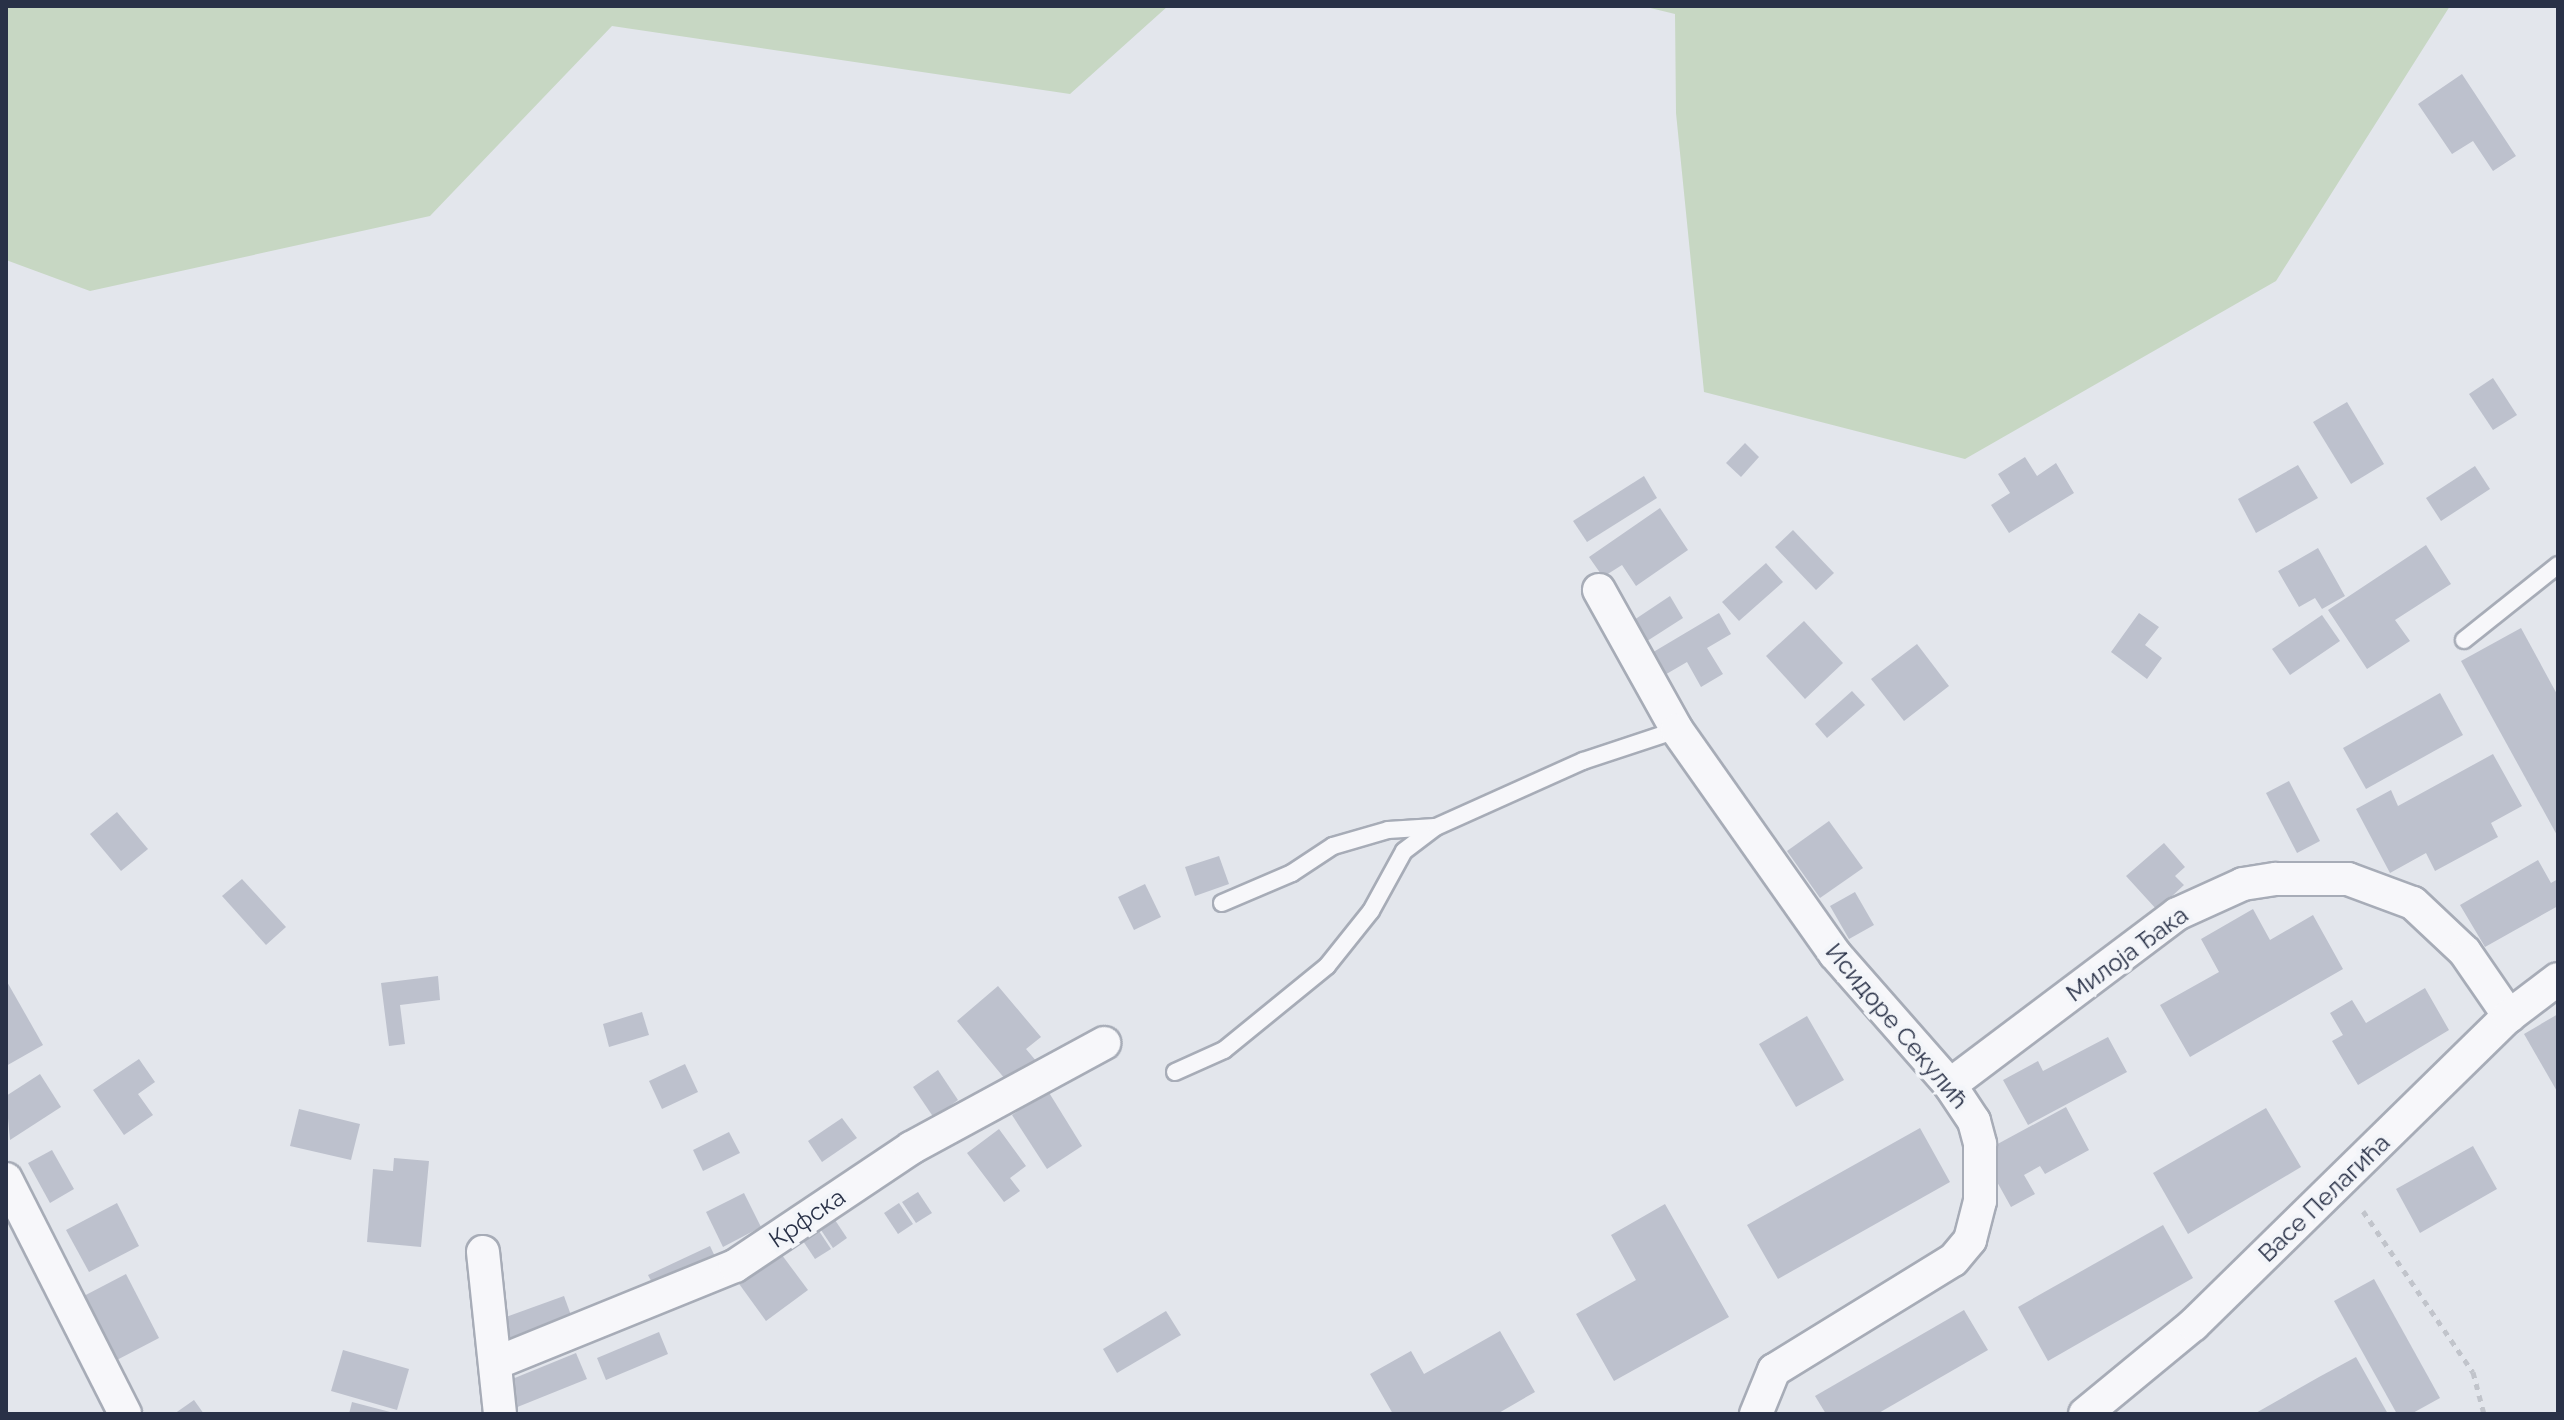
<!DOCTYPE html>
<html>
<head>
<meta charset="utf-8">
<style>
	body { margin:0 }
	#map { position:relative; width:2564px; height:1420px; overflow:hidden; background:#e3e6ec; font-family:Raleway,sans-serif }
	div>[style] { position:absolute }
	.green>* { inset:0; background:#c7d7c3 }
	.building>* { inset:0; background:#bdc1cd }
	.path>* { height:5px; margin-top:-2.5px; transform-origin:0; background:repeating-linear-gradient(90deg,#c1c4cb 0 6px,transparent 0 12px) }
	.roads { filter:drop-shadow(2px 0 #a7acb7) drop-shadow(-2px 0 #a7acb7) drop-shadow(0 2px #a7acb7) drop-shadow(0 -2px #a7acb7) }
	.service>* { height:16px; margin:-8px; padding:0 8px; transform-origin:8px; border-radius:8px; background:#f7f7fa }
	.minor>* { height:32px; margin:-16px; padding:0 16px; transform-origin:16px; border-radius:16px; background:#f7f7fa }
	span { translate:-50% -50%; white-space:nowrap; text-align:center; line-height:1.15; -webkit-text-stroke:8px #f3f5f9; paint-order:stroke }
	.street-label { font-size:24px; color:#293147 }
	.frame { position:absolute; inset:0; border:8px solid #293147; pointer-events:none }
</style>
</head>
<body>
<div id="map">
	<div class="green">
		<div style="clip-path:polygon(6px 6px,1168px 6px,1070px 94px,612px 26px,430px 216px,90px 291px,6px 260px)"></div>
		<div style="clip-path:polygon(1642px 6px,2450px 6px,2276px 281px,1965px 459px,1704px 392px,1676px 113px,1675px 14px)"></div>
	</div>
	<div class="building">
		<div style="clip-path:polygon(2462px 74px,2516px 156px,2493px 171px,2473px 141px,2452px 154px,2418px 104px)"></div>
		<div style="clip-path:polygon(2493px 378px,2517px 415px,2493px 430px,2469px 394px)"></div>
		<div style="clip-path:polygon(2347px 402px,2384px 464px,2351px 484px,2313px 422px)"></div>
		<div style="clip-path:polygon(1745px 443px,1759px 457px,1741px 477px,1726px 463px)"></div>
		<div style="clip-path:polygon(2025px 457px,2037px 476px,2056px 463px,2074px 493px,2009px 533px,1991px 505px,2010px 493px,1998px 474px)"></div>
		<div style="clip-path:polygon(2298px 465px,2318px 498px,2256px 533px,2238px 499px)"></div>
		<div style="clip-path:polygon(2475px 466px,2490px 489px,2441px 521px,2426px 498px)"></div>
		<div style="clip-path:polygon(1644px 476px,1657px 498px,1587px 542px,1573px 521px)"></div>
		<div style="clip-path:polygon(1660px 508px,1688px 550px,1636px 586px,1622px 565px,1603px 577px,1589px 557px)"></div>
		<div style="clip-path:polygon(1793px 530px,1834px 573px,1816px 590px,1775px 547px)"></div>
		<div style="clip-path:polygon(2426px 545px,2451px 584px,2395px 620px,2410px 641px,2367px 669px,2328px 610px)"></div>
		<div style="clip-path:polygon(2318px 548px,2345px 596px,2322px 609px,2315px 598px,2299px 607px,2278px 571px)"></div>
		<div style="clip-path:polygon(1766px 563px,1783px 582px,1739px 621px,1722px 602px)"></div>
		<div style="clip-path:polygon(1670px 596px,1683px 618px,1644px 643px,1631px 622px)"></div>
		<div style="clip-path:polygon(1719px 613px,1731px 634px,1707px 648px,1723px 674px,1701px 687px,1687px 662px,1663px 676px,1650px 654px)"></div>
		<div style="clip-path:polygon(2139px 613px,2159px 627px,2145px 645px,2162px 658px,2147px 679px,2111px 652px)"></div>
		<div style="clip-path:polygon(2322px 615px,2340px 641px,2290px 675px,2272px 649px)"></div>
		<div style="clip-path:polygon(1804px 621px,1843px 663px,1805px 699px,1766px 656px)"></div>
		<div style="clip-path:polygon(2521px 628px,2558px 696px,2558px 837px,2461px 661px)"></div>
		<div style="clip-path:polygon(1917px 644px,1949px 686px,1904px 721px,1871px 679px)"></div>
		<div style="clip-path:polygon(1852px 691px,1865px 705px,1827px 738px,1815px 724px)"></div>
		<div style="clip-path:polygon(2440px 693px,2463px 735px,2366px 789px,2343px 748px)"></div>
		<div style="clip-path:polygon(2493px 754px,2522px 806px,2491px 823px,2498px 837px,2435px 871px,2426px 853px,2390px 873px,2356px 809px,2391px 790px,2398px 806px)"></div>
		<div style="clip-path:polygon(2289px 781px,2320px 841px,2297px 853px,2266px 793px)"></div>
		<div style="clip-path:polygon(117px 812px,148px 849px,121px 871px,90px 834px)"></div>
		<div style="clip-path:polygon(1829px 821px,1863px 868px,1820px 898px,1787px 851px)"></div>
		<div style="clip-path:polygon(2164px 843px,2185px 867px,2175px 876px,2184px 885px,2157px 910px,2126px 876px)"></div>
		<div style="clip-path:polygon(1219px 856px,1229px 884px,1195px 896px,1185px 867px)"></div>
		<div style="clip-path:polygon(2538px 860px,2551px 883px,2558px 879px,2558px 906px,2485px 947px,2460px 905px)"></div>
		<div style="clip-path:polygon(242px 879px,286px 927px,266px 945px,222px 896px)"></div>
		<div style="clip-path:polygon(1145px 884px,1161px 917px,1134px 930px,1118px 897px)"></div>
		<div style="clip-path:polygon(1855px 892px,1874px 925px,1849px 939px,1830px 906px)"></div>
		<div style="clip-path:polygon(2253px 909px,2270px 940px,2313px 915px,2343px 969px,2190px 1057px,2160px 1005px,2219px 972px,2201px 939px)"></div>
		<div style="clip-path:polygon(438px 976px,440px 1000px,400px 1005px,405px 1044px,389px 1046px,381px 983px)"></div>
		<div style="clip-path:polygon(6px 980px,43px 1045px,6px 1066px)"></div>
		<div style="clip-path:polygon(998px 986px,1041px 1037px,1026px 1049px,1037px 1062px,1010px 1085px,957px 1021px)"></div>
		<div style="clip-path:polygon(2425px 988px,2449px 1030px,2358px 1085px,2332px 1041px,2343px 1035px,2330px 1013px,2352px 1000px,2366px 1023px)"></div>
		<div style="clip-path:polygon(642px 1012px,649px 1035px,609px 1047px,603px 1024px)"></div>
		<div style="clip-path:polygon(2558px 1014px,2558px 1093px,2524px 1034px)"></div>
		<div style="clip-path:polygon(1807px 1016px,1844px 1080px,1796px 1107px,1759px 1044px)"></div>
		<div style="clip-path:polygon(2108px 1037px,2127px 1072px,2028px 1125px,2003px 1080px,2038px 1061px,2043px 1071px)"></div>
		<div style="clip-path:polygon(139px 1059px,155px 1082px,138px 1094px,153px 1115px,124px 1135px,93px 1090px)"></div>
		<div style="clip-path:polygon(685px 1064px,698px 1092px,662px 1109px,649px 1081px)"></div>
		<div style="clip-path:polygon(938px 1070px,958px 1100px,934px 1118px,913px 1087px)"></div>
		<div style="clip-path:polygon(40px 1074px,61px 1107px,10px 1140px,6px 1096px)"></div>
		<div style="clip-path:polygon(1048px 1091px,1082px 1146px,1047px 1169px,1012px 1115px)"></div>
		<div style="clip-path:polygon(2066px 1107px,2089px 1150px,2045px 1174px,2040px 1166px,2024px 1175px,2035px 1194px,2011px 1207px,1981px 1153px)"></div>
		<div style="clip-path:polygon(2266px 1108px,2301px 1167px,2188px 1234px,2153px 1173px)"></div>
		<div style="clip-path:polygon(299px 1109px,360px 1124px,351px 1160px,290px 1146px)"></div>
		<div style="clip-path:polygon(842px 1118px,857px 1138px,822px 1162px,808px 1141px)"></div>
		<div style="clip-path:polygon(1920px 1128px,1950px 1182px,1778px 1279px,1747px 1225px)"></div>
		<div style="clip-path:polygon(999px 1129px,1026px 1166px,1010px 1178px,1020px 1191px,1004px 1202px,967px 1153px)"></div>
		<div style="clip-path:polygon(729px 1132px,740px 1153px,703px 1171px,693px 1150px)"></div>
		<div style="clip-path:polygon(2473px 1146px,2497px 1189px,2420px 1233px,2396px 1189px)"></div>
		<div style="clip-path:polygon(52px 1150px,74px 1189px,50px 1203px,28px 1163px)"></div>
		<div style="clip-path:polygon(394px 1158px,429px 1161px,421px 1247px,367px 1242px,373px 1169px,393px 1171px)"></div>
		<div style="clip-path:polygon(918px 1192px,932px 1213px,916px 1223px,902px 1202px)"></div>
		<div style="clip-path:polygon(744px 1193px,761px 1227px,723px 1247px,706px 1212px)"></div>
		<div style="clip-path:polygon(117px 1203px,139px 1246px,89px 1272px,66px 1230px)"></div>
		<div style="clip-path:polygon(899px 1203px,913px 1224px,898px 1234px,884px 1213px)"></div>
		<div style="clip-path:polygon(1665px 1204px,1729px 1317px,1614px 1381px,1576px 1314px,1636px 1280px,1611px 1235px)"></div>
		<div style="clip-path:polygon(833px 1217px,847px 1238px,833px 1248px,819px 1227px)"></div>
		<div style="clip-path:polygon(2163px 1225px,2193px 1278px,2048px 1361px,2018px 1307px)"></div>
		<div style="clip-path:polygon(817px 1228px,831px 1249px,815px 1259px,801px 1238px)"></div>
		<div style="clip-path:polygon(710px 1246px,720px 1267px,659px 1296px,648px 1275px)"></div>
		<div style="clip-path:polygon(779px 1251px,808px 1290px,766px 1321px,737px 1281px)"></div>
		<div style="clip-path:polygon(126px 1274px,159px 1338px,113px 1362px,80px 1298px)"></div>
		<div style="clip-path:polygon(2374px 1279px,2440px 1398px,2411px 1414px,2397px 1414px,2334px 1301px)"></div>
		<div style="clip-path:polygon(564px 1296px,572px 1318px,508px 1342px,500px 1319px)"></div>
		<div style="clip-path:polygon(1964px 1310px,1988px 1350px,1877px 1414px,1826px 1414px,1815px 1396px)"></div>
		<div style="clip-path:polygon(1166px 1311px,1181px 1335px,1117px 1373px,1103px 1349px)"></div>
		<div style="clip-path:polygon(1500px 1331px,1535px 1392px,1497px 1414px,1393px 1414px,1370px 1374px,1411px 1351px,1424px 1374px)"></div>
		<div style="clip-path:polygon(659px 1332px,668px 1354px,606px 1380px,597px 1358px)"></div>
		<div style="clip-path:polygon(343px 1350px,409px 1369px,397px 1410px,331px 1391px)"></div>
		<div style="clip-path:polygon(576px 1353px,587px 1379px,515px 1408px,505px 1382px)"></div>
		<div style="clip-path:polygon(2356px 1357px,2388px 1414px,2254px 1414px,2319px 1377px)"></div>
		<div style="clip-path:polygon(194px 1400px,204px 1414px,174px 1414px)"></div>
		<div style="clip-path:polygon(352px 1402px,394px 1413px,394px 1414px,349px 1414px)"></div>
	</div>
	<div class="path">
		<div style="left:2363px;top:1211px;width:195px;rotate:55.7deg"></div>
		<div style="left:2473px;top:1372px;width:43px;rotate:75.3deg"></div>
	</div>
	<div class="roads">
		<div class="service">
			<div style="left:2464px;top:640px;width:120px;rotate:-38.6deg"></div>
			<div style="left:1222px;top:903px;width:76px;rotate:-23.2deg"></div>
			<div style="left:1292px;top:873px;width:49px;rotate:-33.4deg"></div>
			<div style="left:1333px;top:846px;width:57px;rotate:-16.2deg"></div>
			<div style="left:1388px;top:830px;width:47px;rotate:-3.7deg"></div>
			<div style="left:1175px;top:1072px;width:54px;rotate:-24.2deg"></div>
			<div style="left:1224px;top:1050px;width:133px;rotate:-39.2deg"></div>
			<div style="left:1327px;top:966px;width:70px;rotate:-51.3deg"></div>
			<div style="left:1371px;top:911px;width:68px;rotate:-61.2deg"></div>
			<div style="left:1404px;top:851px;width:40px;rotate:-37deg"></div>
			<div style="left:1436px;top:827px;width:161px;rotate:-24.2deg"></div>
			<div style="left:1583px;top:761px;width:99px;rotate:-18.3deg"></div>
		</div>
		<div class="minor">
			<div style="left:1599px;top:590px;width:160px;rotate:60.9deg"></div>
			<div style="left:1677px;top:730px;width:274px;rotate:54.8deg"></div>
			<div style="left:1835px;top:954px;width:174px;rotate:48.7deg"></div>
			<div style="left:1950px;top:1085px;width:43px;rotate:56.3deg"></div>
			<div style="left:1974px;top:1121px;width:24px;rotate:75deg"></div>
			<div style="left:1980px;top:1144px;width:57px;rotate:90deg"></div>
			<div style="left:1980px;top:1201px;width:40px;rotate:104.4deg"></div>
			<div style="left:1970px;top:1240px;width:26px;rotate:130deg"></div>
			<div style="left:1953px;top:1260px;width:210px;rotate:148.4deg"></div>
			<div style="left:1774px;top:1370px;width:48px;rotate:112.2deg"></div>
			<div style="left:1950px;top:1085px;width:284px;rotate:-37deg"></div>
			<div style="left:2177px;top:914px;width:72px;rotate:-24.4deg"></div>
			<div style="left:2243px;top:884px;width:33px;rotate:-9deg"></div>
			<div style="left:2276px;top:879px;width:72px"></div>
			<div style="left:2348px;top:879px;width:69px;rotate:20.3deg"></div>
			<div style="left:2413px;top:903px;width:71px;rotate:43.3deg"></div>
			<div style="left:2465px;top:952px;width:78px;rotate:55.5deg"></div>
			<div style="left:6px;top:1179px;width:263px;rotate:63.1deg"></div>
			<div style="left:483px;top:1252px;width:163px;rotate:84deg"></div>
			<div style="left:496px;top:1363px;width:258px;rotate:-22.1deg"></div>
			<div style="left:735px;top:1266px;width:212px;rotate:-33.8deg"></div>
			<div style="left:911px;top:1148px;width:220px;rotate:-28.5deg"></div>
			<div style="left:2085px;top:1414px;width:140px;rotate:-39.5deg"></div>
			<div style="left:2193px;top:1325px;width:442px;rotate:-44.4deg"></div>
			<div style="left:2509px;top:1016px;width:61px;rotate:-37.1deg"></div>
		</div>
	</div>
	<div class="street-label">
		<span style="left:2127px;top:954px;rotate:-36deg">Милоја Ђака</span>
		<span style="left:1897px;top:1026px;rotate:50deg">Исидоре Секулић</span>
		<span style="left:2324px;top:1198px;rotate:-44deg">Васе Пелагића</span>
		<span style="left:807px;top:1218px;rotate:-34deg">Крфска</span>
	</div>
	<div class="frame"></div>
</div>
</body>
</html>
